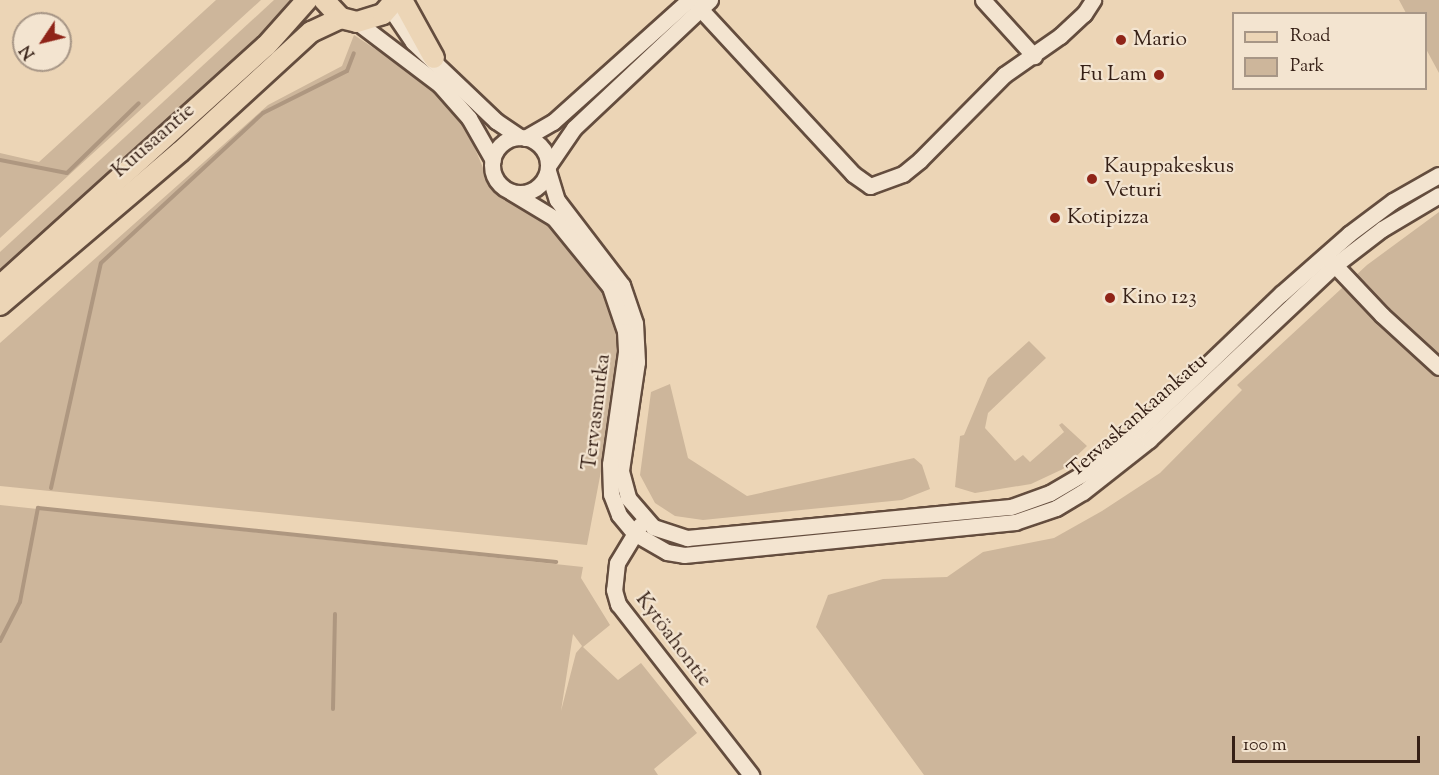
<!DOCTYPE html>
<html>
<head>
<meta charset="utf-8">
<style>
	body { margin:0 }
	#map { position:relative; width:1439px; height:775px; overflow:hidden; background:#ecd5b6; font-family:"Sorts Mill Goudy",serif }
	div>[style] { position:absolute }
	.green>* { inset:0; background:#cdb69b }
	.stream>* { height:4px; margin:-2px; padding:0 2px; transform-origin:2px; border-radius:2px; background:#ae9780 }
	.roads { filter:drop-shadow(2px 0 #644d3e) drop-shadow(-2px 0 #644d3e) drop-shadow(0 2px #644d3e) drop-shadow(0 -2px #644d3e) }
	.minor>* { height:15px; margin:-7.5px; padding:0 7.5px; transform-origin:7.5px; border-radius:7.5px; background:#f3e4d0 }
	.minor>.ring { margin:-7.5px; padding:0; box-sizing:content-box; background:none; border:15px solid #f3e4d0; border-radius:50% }
	.major>* { height:20px; margin:-10px; padding:0 10px; transform-origin:10px; border-radius:10px; background:#ecd5b6 }
	.dots>* { width:16px; height:16px; translate:-50% -50%; box-sizing:border-box; border:3px solid #f3e4d0; border-radius:50% }
	span { translate:-50% -50%; white-space:nowrap; text-align:center; line-height:1.15; -webkit-text-stroke:4.5px #f3e4d0; paint-order:stroke }
	.poi-label { font-size:21px; color:#362016 }
	.left { translate:0 -50%; text-align:left }
	.right { translate:-100% -50%; text-align:right }
	.street-label { font-size:21px; color:#362016 }
	.legend { position:absolute; left:1232px; top:12px; width:195px; height:78px; box-sizing:border-box; background:#f3e4d0; border:2px solid #a79686; margin:0; padding:8px 10px; list-style:none; font-size:18px; color:#362016 }
	.legend li { display:flex; align-items:center; gap:12px; height:30px }
	.legend b { width:30px; border:2px solid #a79686 }
	.north { position:absolute; left:12px; top:12px; width:60px; height:60px; box-sizing:border-box; background:#f3e4d0; border:2px solid #a79686; border-radius:50%; rotate:235deg; font-size:16px; font-weight:700; line-height:24px; text-align:center; color:#362016 }
	.north::after { content:''; display:block; margin:auto; width:21px; height:27px; background:#8f2418; clip-path:polygon(50% 0,100% 100%,50% 72%,0 100%) }
	.scale { position:absolute; left:1232px; top:736px; width:188px; height:27px; box-sizing:border-box; border:3px solid #362016; border-top:0; padding-left:8px; font-size:18px; line-height:21px; white-space:nowrap; color:#362016; -webkit-text-stroke:4px #f3e4d0; paint-order:stroke }
</style>
</head>
<body>
<div id="map">
	<div class="green">
		<div style="clip-path:polygon(216px 0,261px 0,0 238px,0 153px,39px 162px)"></div>
		<div style="clip-path:polygon(274px 0,290px 0,266px 32px,0 275px,0 252px)"></div>
		<div style="clip-path:polygon(1399px 0,1439px 0,1439px 73px,1426px 49px,1426px 14px,1406px 13px)"></div>
		<div style="clip-path:polygon(354px 35px,427px 83px,469px 134px,493px 192px,524px 205px,552px 225px,577px 251px,608px 297px,619px 337px,620px 371px,587px 545px,0 486px,0 343px,268px 105px,342px 66px)"></div>
		<div style="clip-path:polygon(1439px 212px,1439px 775px,924px 775px,816px 627px,828px 595px,883px 579px,947px 577px,983px 552px,1054px 538px,1102px 511px,1160px 473px,1242px 390px,1237px 385px,1367px 265px)"></div>
		<div style="clip-path:polygon(1029px 341px,1046px 358px,988px 413px,985px 428px,1015px 461px,1023px 455px,1030px 462px,1064px 432px,1059px 425px,1062px 423px,1087px 446px,1063px 469px,1031px 484px,975px 493px,955px 487px,960px 436px,964px 435px,988px 378px)"></div>
		<div style="clip-path:polygon(670px 384px,688px 458px,747px 496px,914px 458px,922px 465px,930px 489px,902px 500px,811px 509px,703px 520px,675px 516px,655px 503px,640px 475px,651px 392px)"></div>
		<div style="clip-path:polygon(evenodd,0 505px,583px 567px,581px 578px,610px 625px,583px 647px,618px 680px,641px 663px,697px 733px,654px 769px,658px 775px,0 775px,0 505px,573px 634px,582px 646px,576px 653px,561px 711px,573px 634px)"></div>
	</div>
	<div class="stream">
		<div style="left:0;top:160px;width:68px;rotate:11deg"></div>
		<div style="left:67px;top:173px;width:100px;rotate:-44.2deg"></div>
		<div style="left:51px;top:488px;width:230px;rotate:-77.5deg"></div>
		<div style="left:101px;top:263px;width:221px;rotate:-42.8deg"></div>
		<div style="left:263px;top:113px;width:94px;rotate:-26.6deg"></div>
		<div style="left:347px;top:71px;width:19px;rotate:-69deg"></div>
		<div style="left:0;top:641px;width:44px;rotate:-62.9deg"></div>
		<div style="left:20px;top:602px;width:96px;rotate:-79.2deg"></div>
		<div style="left:38px;top:508px;width:521px;rotate:5.95deg"></div>
		<div style="left:333px;top:709px;width:95px;rotate:-88.8deg"></div>
	</div>
	<div class="roads">
		<div class="minor">
			<div style="left:692px;top:0;width:237px;rotate:47.2deg"></div>
			<div style="left:853px;top:174px;width:21px;rotate:35deg"></div>
			<div style="left:870px;top:186px;width:35px;rotate:-20deg"></div>
			<div style="left:903px;top:174px;width:22px;rotate:-39deg"></div>
			<div style="left:920px;top:160px;width:120px;rotate:-45.3deg"></div>
			<div style="left:1004px;top:75px;width:68px;rotate:-34.9deg"></div>
			<div style="left:1060px;top:36px;width:33px;rotate:-43deg"></div>
			<div style="left:1084px;top:14px;width:17px;rotate:-57deg"></div>
			<div style="left:983px;top:0;width:76px;rotate:47.7deg"></div>
			<div style="left:390px;top:8px;width:41px;rotate:55.9deg"></div>
			<div style="left:413px;top:42px;width:115px;rotate:43.6deg"></div>
			<div style="left:496px;top:121px;width:29px;rotate:34deg"></div>
			<div style="left:357px;top:22px;width:104px;rotate:37.2deg"></div>
			<div style="left:440px;top:85px;width:44px;rotate:48.7deg"></div>
			<div style="left:469px;top:118px;width:48px;rotate:60.3deg"></div>
			<div class="ring" style="left:492px;top:137px;width:41px;height:41px"></div>
			<div style="left:525px;top:138px;width:32px;rotate:-30deg"></div>
			<div style="left:553px;top:122px;width:183px;rotate:-41.9deg"></div>
			<div style="left:548px;top:166px;width:46px;rotate:-55.6deg"></div>
			<div style="left:574px;top:128px;width:187px;rotate:-43.3deg"></div>
			<div style="left:548px;top:171px;width:30px;rotate:73deg"></div>
			<div style="left:557px;top:200px;width:107px;rotate:52.6deg"></div>
			<div style="left:622px;top:285px;width:40px;rotate:71.1deg"></div>
			<div style="left:635px;top:323px;width:39px;rotate:87deg"></div>
			<div style="left:637px;top:362px;width:110px;rotate:98.4deg"></div>
			<div style="left:621px;top:471px;width:28px;rotate:75deg"></div>
			<div style="left:628px;top:498px;width:38px;rotate:49deg"></div>
			<div style="left:653px;top:527px;width:36px;rotate:18deg"></div>
			<div style="left:687px;top:538px;width:325px;rotate:-5.5deg"></div>
			<div style="left:1011px;top:507px;width:41px;rotate:-19.7deg"></div>
			<div style="left:1050px;top:493px;width:48px;rotate:-30.3deg"></div>
			<div style="left:1091px;top:469px;width:62px;rotate:-39.1deg"></div>
			<div style="left:1139px;top:430px;width:197px;rotate:-43.8deg"></div>
			<div style="left:1281px;top:294px;width:91px;rotate:-41.4deg"></div>
			<div style="left:1349px;top:234px;width:55px;rotate:-36.9deg"></div>
			<div style="left:1393px;top:201px;width:53px;rotate:-29.5deg"></div>
			<div style="left:511px;top:192px;width:50px;rotate:31.2deg"></div>
			<div style="left:554px;top:218px;width:89px;rotate:50.9deg"></div>
			<div style="left:610px;top:287px;width:46px;rotate:71.2deg"></div>
			<div style="left:625px;top:331px;width:21px;rotate:87deg"></div>
			<div style="left:626px;top:352px;width:113px;rotate:98.1deg"></div>
			<div style="left:610px;top:464px;width:30px;rotate:88deg"></div>
			<div style="left:611px;top:494px;width:22px;rotate:69deg"></div>
			<div style="left:619px;top:515px;width:23px;rotate:50deg"></div>
			<div style="left:634px;top:533px;width:38px;rotate:30deg"></div>
			<div style="left:667px;top:552px;width:17px;rotate:10deg"></div>
			<div style="left:684px;top:555px;width:333px;rotate:-5.7deg"></div>
			<div style="left:1015px;top:522px;width:43px;rotate:-18.9deg"></div>
			<div style="left:1056px;top:508px;width:31px;rotate:-31deg"></div>
			<div style="left:1083px;top:492px;width:84px;rotate:-38.2deg"></div>
			<div style="left:1149px;top:440px;width:255px;rotate:-43.3deg"></div>
			<div style="left:1335px;top:265px;width:59px;rotate:-37.5deg"></div>
			<div style="left:1382px;top:229px;width:66px;rotate:-30.8deg"></div>
			<div style="left:1329px;top:259px;width:77px;rotate:46.6deg"></div>
			<div style="left:1382px;top:315px;width:77px;rotate:42.4deg"></div>
			<div style="left:640px;top:525px;width:44px;rotate:121.2deg"></div>
			<div style="left:617px;top:563px;width:27px;rotate:96deg"></div>
			<div style="left:614px;top:590px;width:15px;rotate:74deg"></div>
			<div style="left:618px;top:604px;width:217px;rotate:52.1deg"></div>
		</div>
		<div class="major">
			<div style="left:324px;top:0;width:25px;rotate:47deg"></div>
			<div style="left:341px;top:18px;width:16px;rotate:14deg"></div>
			<div style="left:357px;top:22px;width:27px;rotate:-17deg"></div>
			<div style="left:383px;top:14px;width:18px;rotate:-49deg"></div>
			<div style="left:402px;top:0;width:66px;rotate:61.1deg"></div>
			<div style="left:0;top:286px;width:358px;rotate:-42.1deg"></div>
			<div style="left:266px;top:46px;width:62px;rotate:-48.3deg"></div>
			<div style="left:0;top:305px;width:236px;rotate:-40.4deg"></div>
			<div style="left:180px;top:152px;width:178px;rotate:-42.5deg"></div>
			<div style="left:311px;top:32px;width:33px;rotate:-25deg"></div>
		</div>
	</div>
	<div class="dots">
		<div style="left:1121px;top:40px;background:#8f2418"></div>
		<div style="left:1159px;top:75px;background:#8f2418"></div>
		<div style="left:1092px;top:179px;background:#8f2418"></div>
		<div style="left:1055px;top:218px;background:#8f2418"></div>
		<div style="left:1110px;top:298px;background:#8f2418"></div>
	</div>
	<div class="poi-label">
		<span class="left" style="left:1133px;top:40px">Mario</span>
		<span class="right" style="left:1147px;top:75px">Fu Lam</span>
		<span class="left" style="left:1104px;top:179px">Kauppakeskus<br>Veturi</span>
		<span class="left" style="left:1067px;top:218px">Kotipizza</span>
		<span class="left" style="left:1122px;top:298px">Kino 123</span>
	</div>
	<div class="street-label">
		<span style="left:154px;top:141px;rotate:-41deg">Kuusaantie</span>
		<span style="left:597px;top:412px;rotate:-83deg">Tervasmutka</span>
		<span style="left:1138px;top:416px;rotate:-41deg">Tervaskankaankatu</span>
		<span style="left:673px;top:640px;rotate:53deg">Kytöahontie</span>
	</div>
	<ul class="legend">
	<li><b style="height:8px;background:#ecd5b6"></b>Road</li>
	<li><b style="height:16px;background:#cdb69b"></b>Park</li>
	</ul>
	<div class="north">N</div>
	<div class="scale">100 m</div>
</div>
</body>
</html>
